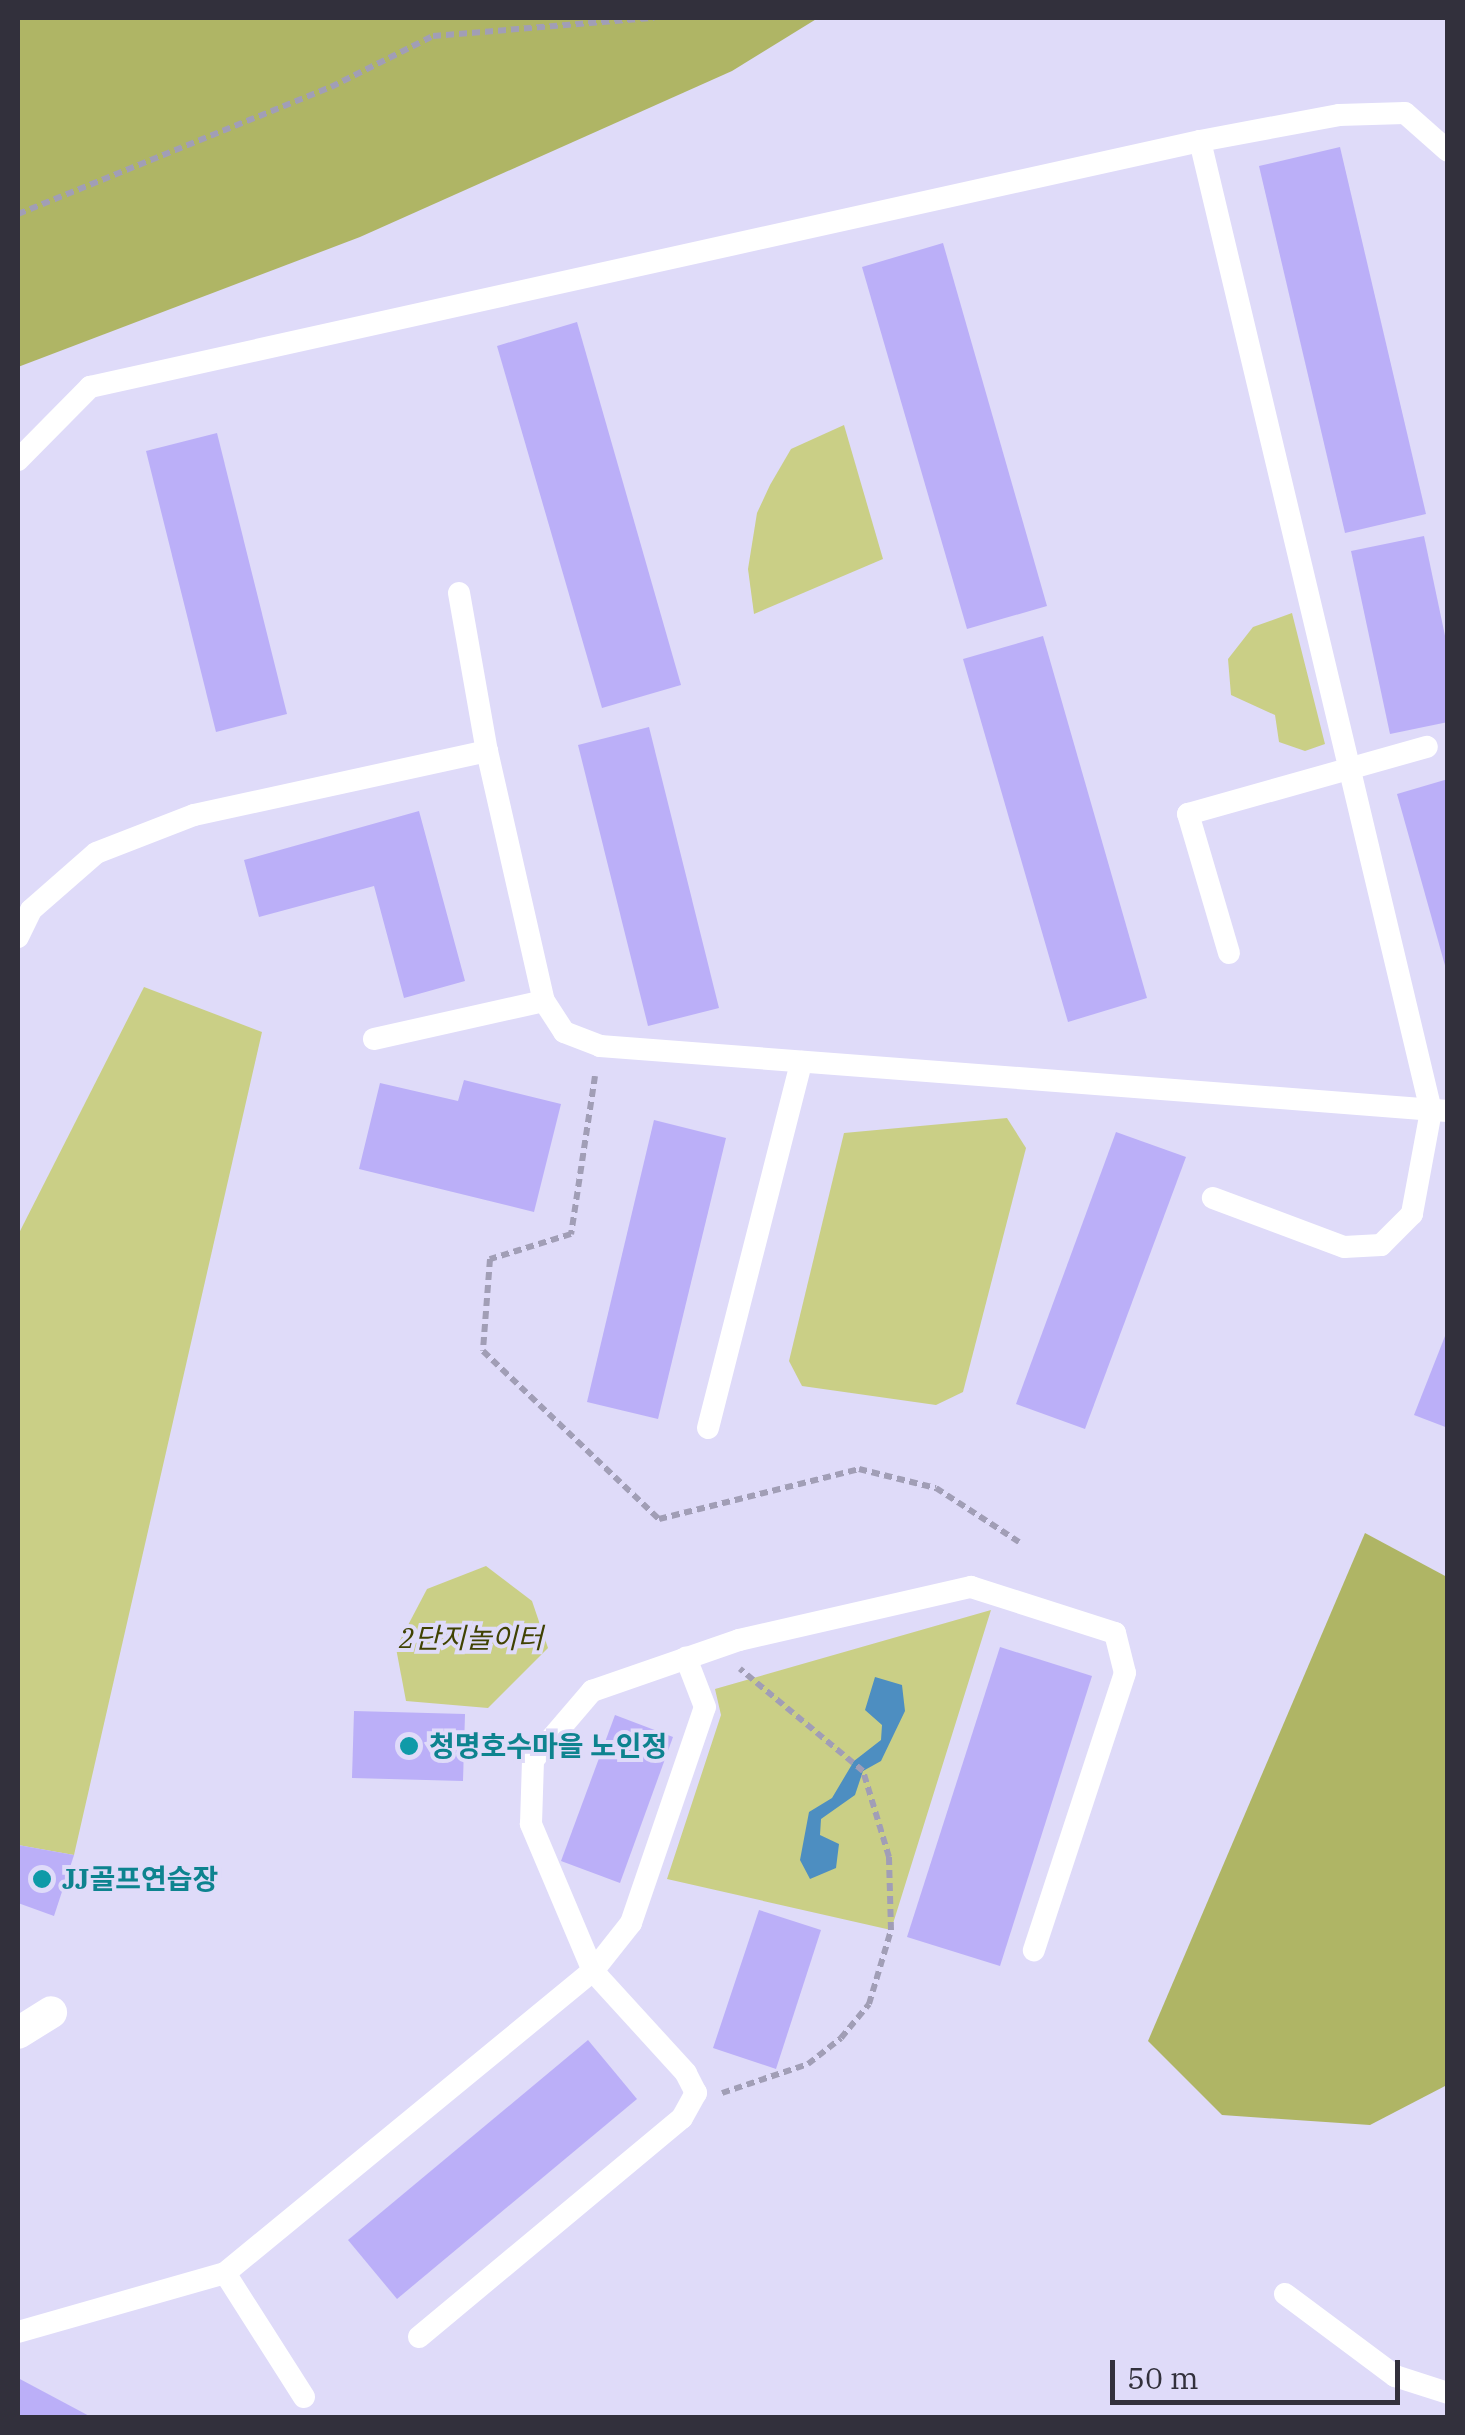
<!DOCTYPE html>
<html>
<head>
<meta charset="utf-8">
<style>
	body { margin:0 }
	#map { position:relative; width:1465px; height:2435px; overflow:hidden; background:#dfdbf9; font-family:"IBM Plex Serif","Noto Sans KR",serif }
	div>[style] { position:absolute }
	.green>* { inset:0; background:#cacf86 }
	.forest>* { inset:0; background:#afb565 }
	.water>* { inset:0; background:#4d8ec1 }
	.building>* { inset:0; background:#bbaff8 }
	.path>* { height:6px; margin-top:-3px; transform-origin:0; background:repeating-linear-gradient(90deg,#a19eb6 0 8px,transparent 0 13px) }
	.service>* { height:22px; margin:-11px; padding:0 11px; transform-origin:11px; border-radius:11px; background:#fff }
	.pedestrian>* { height:32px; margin:-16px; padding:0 16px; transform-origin:16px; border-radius:16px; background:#fff }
	.dots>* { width:28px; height:28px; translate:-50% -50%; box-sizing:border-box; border:5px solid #dfdbf9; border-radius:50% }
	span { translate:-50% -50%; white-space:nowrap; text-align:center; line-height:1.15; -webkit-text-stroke:8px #dfdbf9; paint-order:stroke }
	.park-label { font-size:28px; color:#404202; font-style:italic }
	.culture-label { font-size:28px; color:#0d838f; font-weight:700 }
	.left { translate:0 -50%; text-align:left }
	.frame { position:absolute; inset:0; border:20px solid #32303c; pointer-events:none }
	.scale { position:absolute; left:1110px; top:2360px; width:290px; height:45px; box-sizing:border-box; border:5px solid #32303c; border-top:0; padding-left:12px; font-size:30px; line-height:35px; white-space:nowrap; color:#32303c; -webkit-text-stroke:8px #dfdbf9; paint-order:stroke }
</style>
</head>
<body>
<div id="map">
	<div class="green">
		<div style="clip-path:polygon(844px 425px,883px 559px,754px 614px,748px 569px,757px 513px,770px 485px,791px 449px)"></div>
		<div style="clip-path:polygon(1292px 613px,1325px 744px,1305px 751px,1279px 742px,1275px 715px,1231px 695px,1228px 659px,1253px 627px)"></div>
		<div style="clip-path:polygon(144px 987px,262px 1032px,74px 1855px,18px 1845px,18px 1235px)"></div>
		<div style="clip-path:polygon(1007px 1118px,1026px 1148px,963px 1392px,936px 1405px,802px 1386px,789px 1361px,844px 1133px)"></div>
		<div style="clip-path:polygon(486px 1566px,532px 1601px,548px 1648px,488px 1708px,406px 1701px,396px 1648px,427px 1589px)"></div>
		<div style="clip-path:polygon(991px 1610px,891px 1930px,667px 1879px,721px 1715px,715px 1689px)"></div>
	</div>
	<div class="forest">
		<div style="clip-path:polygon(18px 18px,818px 18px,732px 71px,360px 237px,18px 367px)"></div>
		<div style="clip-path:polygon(1365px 1533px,1447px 1577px,1447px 2085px,1370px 2125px,1222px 2115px,1148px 2041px)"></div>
	</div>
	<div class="water">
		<div style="clip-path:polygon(875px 1677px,902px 1685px,905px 1711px,881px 1761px,863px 1771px,855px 1795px,821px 1819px,820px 1835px,839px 1844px,836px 1868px,810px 1879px,800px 1860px,809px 1812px,832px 1798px,854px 1761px,881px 1740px,882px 1725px,865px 1710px)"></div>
	</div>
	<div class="building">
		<div style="clip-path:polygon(1340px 147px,1426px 514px,1345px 533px,1259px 166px)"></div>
		<div style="clip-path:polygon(943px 243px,1047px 606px,967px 629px,862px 267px)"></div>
		<div style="clip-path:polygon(577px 322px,681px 685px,602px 708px,497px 346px)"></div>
		<div style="clip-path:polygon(217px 433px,287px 714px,216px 732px,146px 451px)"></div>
		<div style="clip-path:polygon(1424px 536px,1448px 650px,1448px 722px,1390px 734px,1351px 551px)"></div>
		<div style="clip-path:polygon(1043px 636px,1147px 998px,1068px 1022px,963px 659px)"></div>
		<div style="clip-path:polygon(649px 727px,719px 1008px,648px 1026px,578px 745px)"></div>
		<div style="clip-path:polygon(1448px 779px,1448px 969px,1446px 969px,1397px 794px)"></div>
		<div style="clip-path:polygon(419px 811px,465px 981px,404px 998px,374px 886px,259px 917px,244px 860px)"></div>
		<div style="clip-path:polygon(464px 1080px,561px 1104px,534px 1212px,359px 1169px,380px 1083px,458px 1101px)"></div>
		<div style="clip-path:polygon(654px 1120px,726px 1138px,658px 1419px,587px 1402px)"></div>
		<div style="clip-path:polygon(1116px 1132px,1186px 1157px,1085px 1429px,1016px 1404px)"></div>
		<div style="clip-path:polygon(1447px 1331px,1448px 1331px,1448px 1428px,1414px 1415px)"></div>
		<div style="clip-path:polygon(1000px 1647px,1092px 1676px,1000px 1966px,907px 1937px)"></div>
		<div style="clip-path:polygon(354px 1711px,465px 1714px,463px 1781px,352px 1778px)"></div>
		<div style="clip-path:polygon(615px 1715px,673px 1737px,620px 1883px,561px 1861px)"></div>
		<div style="clip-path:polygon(18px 1845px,74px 1855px,54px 1916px,18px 1903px)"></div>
		<div style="clip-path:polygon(759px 1910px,821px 1930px,776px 2069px,713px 2048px)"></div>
		<div style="clip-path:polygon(588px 2040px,637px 2099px,397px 2299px,348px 2240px)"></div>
		<div style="clip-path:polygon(18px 2378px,93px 2418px,18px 2418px)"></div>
	</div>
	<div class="path">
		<div style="left:18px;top:214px;width:338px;rotate:-22.1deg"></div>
		<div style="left:331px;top:87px;width:114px;rotate:-26.6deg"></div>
		<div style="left:433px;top:36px;width:222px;rotate:-4.7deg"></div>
		<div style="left:595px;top:1076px;width:160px;rotate:98.6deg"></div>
		<div style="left:571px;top:1234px;width:85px;rotate:162.8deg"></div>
		<div style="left:490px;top:1259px;width:92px;rotate:94.4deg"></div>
		<div style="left:483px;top:1351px;width:243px;rotate:43.7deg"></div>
		<div style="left:659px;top:1519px;width:206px;rotate:-14deg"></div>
		<div style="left:859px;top:1469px;width:79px;rotate:13.9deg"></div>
		<div style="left:936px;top:1488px;width:99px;rotate:33deg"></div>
		<div style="left:722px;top:2093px;width:91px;rotate:-18.6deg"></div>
		<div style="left:808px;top:2064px;width:42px;rotate:-38.2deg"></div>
		<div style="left:841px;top:2038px;width:44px;rotate:-50.5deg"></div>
		<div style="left:869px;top:2004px;width:77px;rotate:-73.4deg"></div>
		<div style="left:891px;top:1930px;width:73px;rotate:-91.6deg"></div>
		<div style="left:889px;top:1857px;width:90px;rotate:-106.8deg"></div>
		<div style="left:863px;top:1771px;width:160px;rotate:-140.3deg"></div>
	</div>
	<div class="service">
		<div style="left:1200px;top:141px;width:997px;rotate:76.6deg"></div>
		<div style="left:1431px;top:1111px;width:105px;rotate:100.5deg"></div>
		<div style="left:1412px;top:1214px;width:44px;rotate:135deg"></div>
		<div style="left:1381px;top:1245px;width:37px;rotate:177deg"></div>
		<div style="left:1344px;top:1247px;width:140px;rotate:-159.5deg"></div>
		<div style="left:18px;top:460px;width:103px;rotate:-45.4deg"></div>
		<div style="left:90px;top:387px;width:1137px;rotate:-12.5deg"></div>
		<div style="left:1200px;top:141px;width:141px;rotate:-10.6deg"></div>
		<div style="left:1339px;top:115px;width:66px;rotate:-1.7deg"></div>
		<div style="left:1405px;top:113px;width:57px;rotate:41.5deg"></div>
		<div style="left:459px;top:593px;width:160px;rotate:80deg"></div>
		<div style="left:487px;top:751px;width:256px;rotate:77.2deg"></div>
		<div style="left:544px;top:1001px;width:37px;rotate:57deg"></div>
		<div style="left:564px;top:1032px;width:39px;rotate:21deg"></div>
		<div style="left:600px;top:1046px;width:850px;rotate:4.38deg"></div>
		<div style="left:18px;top:937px;width:30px;rotate:-64deg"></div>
		<div style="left:31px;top:910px;width:86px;rotate:-41.2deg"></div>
		<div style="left:96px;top:853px;width:105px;rotate:-21.2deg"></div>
		<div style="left:194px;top:815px;width:300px;rotate:-12.3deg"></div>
		<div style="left:1229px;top:953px;width:145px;rotate:-106.4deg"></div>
		<div style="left:1188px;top:814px;width:248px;rotate:-15.7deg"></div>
		<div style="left:374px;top:1039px;width:174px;rotate:-12.6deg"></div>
		<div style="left:708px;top:1428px;width:378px;rotate:-75.7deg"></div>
		<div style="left:225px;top:2273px;width:147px;rotate:57.5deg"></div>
		<div style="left:1285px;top:2294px;width:137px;rotate:36.7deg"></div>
		<div style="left:1395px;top:2376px;width:56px;rotate:17.8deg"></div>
		<div style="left:18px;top:2332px;width:215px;rotate:-15.9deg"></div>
		<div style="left:225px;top:2273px;width:476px;rotate:-39.4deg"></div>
		<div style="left:593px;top:1971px;width:61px;rotate:-51.6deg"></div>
		<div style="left:631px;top:1923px;width:228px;rotate:-71.1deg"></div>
		<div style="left:705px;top:1707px;width:53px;rotate:-111.2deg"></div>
		<div style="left:419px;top:2337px;width:342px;rotate:-39.8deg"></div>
		<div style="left:682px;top:2118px;width:29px;rotate:-61deg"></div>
		<div style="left:696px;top:2093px;width:22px;rotate:-117deg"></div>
		<div style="left:686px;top:2073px;width:138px;rotate:-132.4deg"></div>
		<div style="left:593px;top:1971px;width:160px;rotate:-112.9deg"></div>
		<div style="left:531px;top:1824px;width:64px;rotate:-88.2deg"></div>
		<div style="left:533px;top:1760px;width:91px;rotate:-49.5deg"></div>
		<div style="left:592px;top:1691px;width:156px;rotate:-19.1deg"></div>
		<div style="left:739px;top:1640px;width:238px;rotate:-12.9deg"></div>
		<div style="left:971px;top:1587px;width:151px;rotate:17.7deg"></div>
		<div style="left:1115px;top:1633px;width:41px;rotate:76deg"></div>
		<div style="left:1125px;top:1673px;width:292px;rotate:108.2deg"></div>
	</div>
	<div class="pedestrian">
		<div style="left:18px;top:2033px;width:39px;rotate:-32deg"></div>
	</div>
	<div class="dots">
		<div style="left:409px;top:1746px;background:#0f9aa8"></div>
		<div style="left:42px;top:1879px;background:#0f9aa8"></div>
	</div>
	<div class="park-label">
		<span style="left:471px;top:1638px">2단지놀이터</span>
	</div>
	<div class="culture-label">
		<span class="left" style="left:429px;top:1746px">청명호수마을 노인정</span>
		<span class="left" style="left:62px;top:1879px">JJ골프연습장</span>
	</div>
	<div class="frame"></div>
	<div class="scale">50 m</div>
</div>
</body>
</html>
